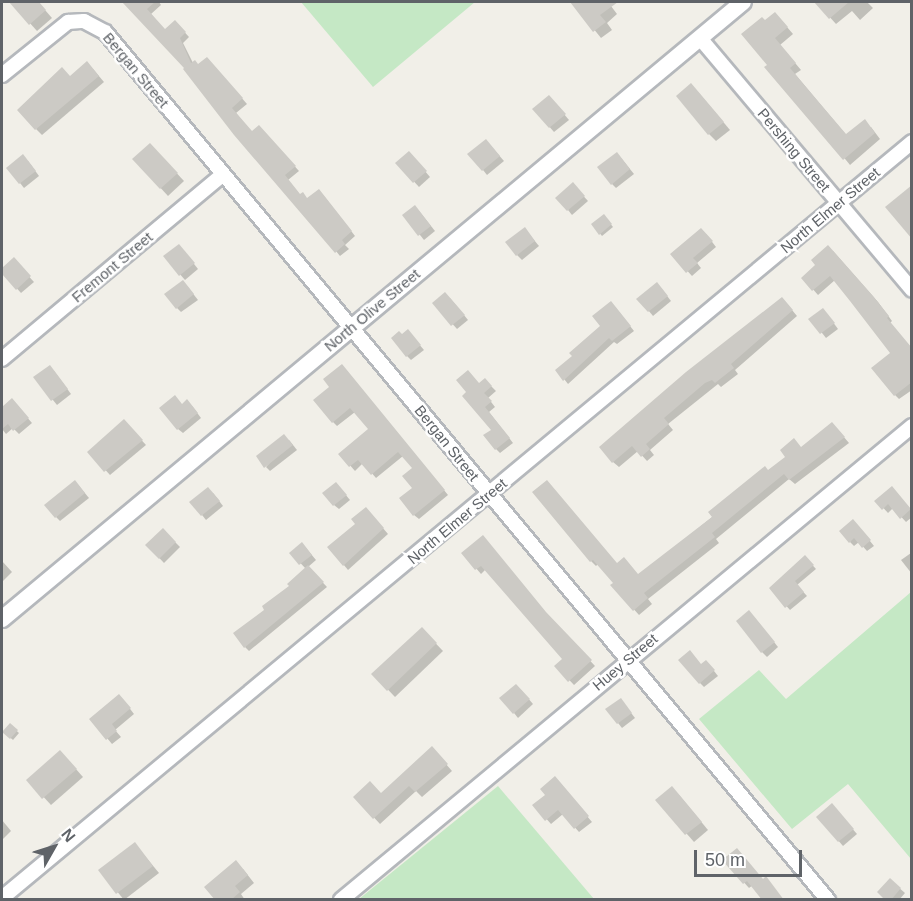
<!DOCTYPE html>
<html>
<head>
<meta charset="utf-8">
<style>
	body { margin:0 }
	#map { position:relative; width:913px; height:901px; overflow:hidden; background:#f1efe8; font-family:Helvetica,sans-serif }
	div>[style] { position:absolute }
	.green>* { inset:0; background:#c5e8c5 }
	.shadow>* { inset:0; background:#0003 }
	.building>* { inset:0; background:#cccac5 }
	.roads { filter:drop-shadow(2px 0 #b5b8bc) drop-shadow(-2px 0 #b5b8bc) drop-shadow(0 2px #b5b8bc) drop-shadow(0 -2px #b5b8bc) }
	.minor>* { height:14px; margin:-7px; padding:0 7px; transform-origin:7px; border-radius:7px; background:#fff }
	.tertiary>* { height:16px; margin:-8px; padding:0 8px; transform-origin:8px; border-radius:8px; background:#fff }
	span { translate:-50% -50%; white-space:nowrap; text-align:center; line-height:1.15; -webkit-text-stroke:5px #fff; paint-order:stroke }
	.street-label { font-size:15px; color:#5f6368 }
	.frame { position:absolute; inset:0; border:3px solid #5f6368; pointer-events:none }
	.north { position:absolute; left:24px; top:817px; width:60px; height:60px; -webkit-text-stroke:4px #fff; paint-order:stroke; rotate:51deg; font-size:16px; font-weight:700; line-height:24px; text-align:center; color:#5f6368 }
	.north::after { content:''; display:block; margin:auto; width:21px; height:27px; background:#5f6368; clip-path:polygon(50% 0,100% 100%,50% 72%,0 100%) }
	.scale { position:absolute; left:694px; top:850px; width:108px; height:27px; box-sizing:border-box; border:3px solid #5f6368; border-top:0; padding-left:8px; font-size:18px; line-height:21px; white-space:nowrap; color:#5f6368; -webkit-text-stroke:4px #fff; paint-order:stroke }
</style>
</head>
<body>
<div id="map">
	<div class="green">
		<div style="clip-path:polygon(301px 2px,475px 2px,373px 87px)"></div>
		<div style="clip-path:polygon(911px 592px,911px 859px,848px 784px,792px 829px,699px 719px,759px 670px,786px 699px)"></div>
		<div style="clip-path:polygon(498px 786px,594px 899px,359px 899px)"></div>
	</div>
	<div class="shadow">
		<div style="clip-path:polygon(11px 2px,38px 2px,52px 18px,37px 31px)"></div>
		<div style="clip-path:polygon(132px 2px,159px 2px,161px 5px,151px 14px,165px 31px,179px 26px,189px 37px,183px 43px,193px 63px,198px 66px,212px 64px,247px 104px,236px 113px,252px 133px,259px 127px,299px 171px,288px 180px,300px 195px,308px 199px,323px 195px,355px 236px,345px 245px,349px 249px,340px 256px,187px 68px,128px 5px)"></div>
		<div style="clip-path:polygon(572px 2px,608px 2px,617px 14px,607px 23px,612px 30px,601px 38px)"></div>
		<div style="clip-path:polygon(816px 2px,867px 2px,873px 8px,860px 20px,852px 11px,836px 24px)"></div>
		<div style="clip-path:polygon(781px 20px,793px 34px,780px 45px,801px 70px,795px 74px,847px 136px,871px 127px,880px 139px,850px 165px,769px 65px,765px 22px)"></div>
		<div style="clip-path:polygon(93px 69px,104px 82px,42px 135px,36px 129px,70px 78px)"></div>
		<div style="clip-path:polygon(698px 92px,730px 130px,716px 141px,709px 134px)"></div>
		<div style="clip-path:polygon(553px 101px,569px 120px,554px 132px,534px 109px)"></div>
		<div style="clip-path:polygon(490px 145px,504px 161px,487px 175px,483px 170px)"></div>
		<div style="clip-path:polygon(157px 152px,184px 181px,168px 196px,134px 159px)"></div>
		<div style="clip-path:polygon(413px 157px,430px 177px,419px 187px,397px 163px)"></div>
		<div style="clip-path:polygon(621px 158px,634px 174px,616px 188px,612px 184px)"></div>
		<div style="clip-path:polygon(28px 161px,39px 176px,24px 188px,20px 183px)"></div>
		<div style="clip-path:polygon(577px 189px,588px 201px,572px 215px,568px 210px)"></div>
		<div style="clip-path:polygon(419px 211px,435px 231px,424px 240px,404px 215px)"></div>
		<div style="clip-path:polygon(604px 216px,613px 227px,602px 236px,593px 225px)"></div>
		<div style="clip-path:polygon(529px 234px,539px 246px,522px 260px,517px 255px)"></div>
		<div style="clip-path:polygon(706px 234px,716px 247px,697px 263px,701px 268px,692px 276px,672px 254px)"></div>
		<div style="clip-path:polygon(183px 250px,198px 269px,185px 280px,165px 257px)"></div>
		<div style="clip-path:polygon(833px 251px,878px 302px,892px 321px,890px 323px,912px 349px,912px 390px,899px 399px,895px 395px,892px 353px,835px 280px,818px 295px,803px 278px)"></div>
		<div style="clip-path:polygon(13px 259px,34px 282px,21px 293px,2px 272px)"></div>
		<div style="clip-path:polygon(187px 286px,198px 300px,181px 312px,177px 308px)"></div>
		<div style="clip-path:polygon(661px 288px,671px 301px,653px 316px,639px 299px)"></div>
		<div style="clip-path:polygon(450px 298px,468px 320px,457px 329px,434px 303px)"></div>
		<div style="clip-path:polygon(787px 304px,797px 316px,735px 370px,738px 374px,721px 387px,718px 384px,668px 424px,673px 430px,650px 450px,654px 455px,647px 461px,638px 451px,619px 467px,613px 462px,601px 448px)"></div>
		<div style="clip-path:polygon(615px 307px,634px 331px,617px 344px,614px 342px,568px 384px,557px 370px,574px 356px,602px 327px)"></div>
		<div style="clip-path:polygon(827px 314px,838px 329px,826px 338px,811px 319px)"></div>
		<div style="clip-path:polygon(402px 336px,412px 336px,424px 350px,411px 360px,407px 356px)"></div>
		<div style="clip-path:polygon(346px 370px,448px 495px,419px 519px,414px 515px,414px 468px,403px 456px,376px 478px,363px 463px,355px 471px,340px 454px,370px 429px,355px 412px,337px 426px,333px 422px,331px 387px)"></div>
		<div style="clip-path:polygon(54px 371px,71px 394px,57px 405px,35px 378px)"></div>
		<div style="clip-path:polygon(489px 384px,496px 391px,488px 398px,495px 407px,489px 412px,513px 443px,500px 453px,496px 449px,493px 430px,464px 396px,479px 385px)"></div>
		<div style="clip-path:polygon(12px 400px,32px 423px,19px 434px,13px 428px,6px 434px,2px 429px,2px 409px)"></div>
		<div style="clip-path:polygon(182px 406px,192px 406px,201px 418px,183px 433px,178px 429px)"></div>
		<div style="clip-path:polygon(124px 421px,146px 445px,110px 475px,89px 452px)"></div>
		<div style="clip-path:polygon(837px 429px,849px 443px,795px 484px,789px 479px,716px 539px,719px 543px,648px 599px,652px 604px,639px 615px,612px 585px,615px 583px,598px 564px,596px 566px,591px 561px,534px 493px,617px 565px,639px 576px,768px 472px,801px 448px)"></div>
		<div style="clip-path:polygon(289px 440px,297px 450px,270px 471px,266px 467px)"></div>
		<div style="clip-path:polygon(79px 486px,89px 498px,60px 521px,56px 517px)"></div>
		<div style="clip-path:polygon(340px 488px,350px 500px,339px 509px,334px 505px)"></div>
		<div style="clip-path:polygon(213px 493px,223px 506px,206px 520px,202px 515px)"></div>
		<div style="clip-path:polygon(896px 493px,912px 511px,912px 517px,906px 522px,893px 508px,888px 513px,877px 501px)"></div>
		<div style="clip-path:polygon(370px 513px,388px 534px,348px 570px,329px 547px)"></div>
		<div style="clip-path:polygon(857px 525px,874px 546px,867px 551px,859px 542px,854px 546px,850px 542px)"></div>
		<div style="clip-path:polygon(163px 530px,180px 547px,164px 563px,147px 545px)"></div>
		<div style="clip-path:polygon(483px 537px,551px 619px,595px 666px,574px 685px,556px 666px,564px 659px,486px 569px,481px 574px,463px 553px)"></div>
		<div style="clip-path:polygon(306px 548px,316px 560px,308px 567px,327px 587px,249px 651px,245px 647px,266px 610px,306px 569px,291px 553px)"></div>
		<div style="clip-path:polygon(911px 553px,912px 554px,912px 574px,901px 560px)"></div>
		<div style="clip-path:polygon(805px 557px,816px 569px,797px 585px,807px 596px,790px 610px,771px 589px)"></div>
		<div style="clip-path:polygon(2px 561px,12px 572px,2px 582px)"></div>
		<div style="clip-path:polygon(754px 617px,778px 647px,767px 657px,762px 652px)"></div>
		<div style="clip-path:polygon(422px 629px,443px 651px,395px 697px,374px 675px)"></div>
		<div style="clip-path:polygon(702px 665px,710px 666px,718px 676px,704px 687px,700px 683px)"></div>
		<div style="clip-path:polygon(521px 690px,533px 704px,518px 718px,514px 713px)"></div>
		<div style="clip-path:polygon(124px 701px,134px 714px,115px 730px,121px 737px,112px 744px,91px 719px)"></div>
		<div style="clip-path:polygon(625px 705px,635px 718px,622px 728px,618px 723px)"></div>
		<div style="clip-path:polygon(10px 725px,19px 733px,13px 740px,4px 732px)"></div>
		<div style="clip-path:polygon(432px 748px,452px 771px,422px 797px,416px 791px,380px 824px,355px 797px,381px 795px)"></div>
		<div style="clip-path:polygon(67px 759px,83px 777px,51px 805px,28px 780px)"></div>
		<div style="clip-path:polygon(559px 783px,592px 822px,579px 832px,563px 814px,551px 824px,535px 806px)"></div>
		<div style="clip-path:polygon(679px 795px,708px 830px,694px 842px,657px 800px)"></div>
		<div style="clip-path:polygon(836px 810px,857px 834px,843px 846px,818px 817px)"></div>
		<div style="clip-path:polygon(2px 820px,11px 831px,2px 840px)"></div>
		<div style="clip-path:polygon(135px 844px,159px 873px,124px 900px,100px 870px)"></div>
		<div style="clip-path:polygon(724px 860px,753px 885px,749px 888px)"></div>
		<div style="clip-path:polygon(243px 869px,254px 883px,241px 894px,245px 900px,217px 900px)"></div>
		<div style="clip-path:polygon(890px 880px,905px 893px,899px 900px,887px 900px)"></div>
	</div>
	<div class="building">
		<div style="clip-path:polygon(9px 2px,39px 2px,46px 10px,29px 25px)"></div>
		<div style="clip-path:polygon(122px 2px,155px 2px,147px 9px,165px 29px,175px 20px,186px 32px,180px 38px,191px 63px,195px 60px,198px 64px,207px 57px,243px 98px,232px 108px,252px 131px,259px 125px,296px 166px,285px 175px,300px 194px,303px 192px,307px 198px,319px 189px,352px 231px,342px 240px,345px 244px,335px 253px,234px 135px,183px 69px,184px 68px)"></div>
		<div style="clip-path:polygon(570px 2px,618px 2px,600px 15px,606px 22px,593px 32px)"></div>
		<div style="clip-path:polygon(814px 2px,849px 2px,829px 19px)"></div>
		<div style="clip-path:polygon(775px 12px,788px 27px,775px 38px,796px 63px,790px 68px,817px 100px,846px 134px,865px 119px,875px 133px,843px 160px,764px 67px,767px 65px,741px 34px,762px 17px,765px 20px)"></div>
		<div style="clip-path:polygon(87px 61px,99px 76px,35px 130px,17px 110px,62px 67px,70px 76px)"></div>
		<div style="clip-path:polygon(691px 83px,724px 122px,708px 135px,676px 96px)"></div>
		<div style="clip-path:polygon(549px 95px,566px 114px,549px 128px,532px 109px)"></div>
		<div style="clip-path:polygon(486px 139px,500px 156px,482px 171px,467px 154px)"></div>
		<div style="clip-path:polygon(150px 143px,178px 173px,160px 189px,132px 159px)"></div>
		<div style="clip-path:polygon(409px 151px,427px 171px,413px 183px,395px 163px)"></div>
		<div style="clip-path:polygon(617px 152px,630px 169px,611px 185px,597px 167px)"></div>
		<div style="clip-path:polygon(23px 154px,36px 171px,19px 184px,6px 168px)"></div>
		<div style="clip-path:polygon(573px 182px,585px 196px,567px 211px,555px 198px)"></div>
		<div style="clip-path:polygon(912px 185px,912px 239px,885px 207px)"></div>
		<div style="clip-path:polygon(415px 205px,431px 226px,418px 236px,402px 215px)"></div>
		<div style="clip-path:polygon(604px 214px,612px 224px,599px 235px,591px 224px)"></div>
		<div style="clip-path:polygon(525px 227px,535px 241px,516px 256px,505px 242px)"></div>
		<div style="clip-path:polygon(701px 228px,713px 241px,693px 258px,698px 263px,686px 273px,670px 254px)"></div>
		<div style="clip-path:polygon(179px 244px,195px 263px,179px 276px,163px 256px)"></div>
		<div style="clip-path:polygon(828px 245px,873px 296px,889px 316px,887px 318px,912px 348px,912px 382px,894px 396px,871px 368px,890px 353px,850px 301px,830px 276px,812px 291px,801px 278px,815px 265px,811px 260px)"></div>
		<div style="clip-path:polygon(14px 257px,31px 276px,16px 290px,2px 274px,2px 268px)"></div>
		<div style="clip-path:polygon(183px 280px,194px 294px,176px 309px,164px 294px)"></div>
		<div style="clip-path:polygon(657px 282px,668px 296px,648px 312px,636px 299px)"></div>
		<div style="clip-path:polygon(445px 292px,465px 315px,451px 326px,432px 303px)"></div>
		<div style="clip-path:polygon(782px 297px,793px 310px,731px 364px,734px 368px,715px 383px,712px 380px,705px 383px,664px 418px,669px 424px,646px 444px,650px 449px,641px 457px,632px 446px,612px 463px,599px 447px,686px 372px)"></div>
		<div style="clip-path:polygon(611px 301px,631px 326px,612px 341px,609px 338px,563px 381px,555px 370px,572px 356px,569px 353px,600px 326px,592px 316px)"></div>
		<div style="clip-path:polygon(823px 308px,835px 323px,820px 334px,808px 319px)"></div>
		<div style="clip-path:polygon(408px 329px,421px 345px,406px 357px,391px 338px,399px 331px,402px 334px)"></div>
		<div style="clip-path:polygon(342px 364px,445px 490px,413px 516px,399px 498px,412px 488px,402px 476px,412px 468px,398px 452px,371px 475px,358px 460px,349px 467px,338px 454px,368px 429px,350px 408px,332px 423px,313px 400px,329px 387px,323px 379px)"></div>
		<div style="clip-path:polygon(50px 365px,68px 389px,51px 401px,33px 377px)"></div>
		<div style="clip-path:polygon(468px 370px,479px 383px,485px 378px,492px 386px,484px 393px,492px 401px,485px 407px,510px 438px,495px 450px,483px 435px,491px 430px,462px 396px,466px 392px,456px 380px)"></div>
		<div style="clip-path:polygon(175px 395px,182px 404px,187px 399px,198px 413px,177px 430px,159px 408px)"></div>
		<div style="clip-path:polygon(12px 398px,29px 418px,13px 431px,8px 424px,2px 429px,2px 407px)"></div>
		<div style="clip-path:polygon(124px 419px,143px 440px,104px 472px,87px 452px)"></div>
		<div style="clip-path:polygon(832px 422px,845px 437px,789px 480px,784px 474px,712px 533px,715px 537px,644px 593px,648px 598px,633px 611px,610px 585px,613px 583px,593px 560px,590px 562px,532px 492px,547px 480px,617px 563px,624px 557px,638px 574px,712px 517px,708px 512px,765px 466px,768px 470px,785px 457px,780px 450px,794px 438px,801px 447px)"></div>
		<div style="clip-path:polygon(284px 434px,293px 445px,264px 468px,256px 456px)"></div>
		<div style="clip-path:polygon(75px 480px,85px 493px,55px 518px,44px 505px)"></div>
		<div style="clip-path:polygon(336px 482px,347px 495px,333px 506px,322px 493px)"></div>
		<div style="clip-path:polygon(892px 486px,911px 509px,900px 519px,888px 504px,882px 510px,874px 501px)"></div>
		<div style="clip-path:polygon(208px 487px,220px 501px,201px 516px,189px 502px)"></div>
		<div style="clip-path:polygon(366px 507px,384px 528px,343px 566px,327px 547px,355px 524px,351px 519px)"></div>
		<div style="clip-path:polygon(853px 519px,871px 540px,862px 548px,854px 538px,849px 543px,839px 531px)"></div>
		<div style="clip-path:polygon(163px 528px,176px 542px,159px 559px,145px 545px)"></div>
		<div style="clip-path:polygon(483px 535px,546px 612px,592px 660px,568px 682px,554px 666px,562px 659px,481px 566px,475px 570px,461px 553px)"></div>
		<div style="clip-path:polygon(302px 542px,312px 555px,299px 565px,289px 553px)"></div>
		<div style="clip-path:polygon(805px 555px,814px 565px,795px 581px,804px 592px,785px 608px,769px 588px)"></div>
		<div style="clip-path:polygon(308px 565px,324px 582px,244px 648px,233px 633px,264px 610px,262px 606px,289px 586px,287px 584px)"></div>
		<div style="clip-path:polygon(749px 610px,775px 642px,761px 653px,736px 621px)"></div>
		<div style="clip-path:polygon(422px 627px,437px 643px,387px 691px,371px 674px)"></div>
		<div style="clip-path:polygon(690px 650px,701px 664px,706px 660px,715px 670px,699px 684px,678px 660px)"></div>
		<div style="clip-path:polygon(516px 684px,530px 699px,513px 714px,499px 698px)"></div>
		<div style="clip-path:polygon(119px 694px,131px 708px,112px 724px,117px 731px,106px 740px,89px 719px)"></div>
		<div style="clip-path:polygon(621px 698px,632px 713px,617px 724px,605px 709px)"></div>
		<div style="clip-path:polygon(10px 723px,18px 730px,10px 739px,2px 732px)"></div>
		<div style="clip-path:polygon(432px 746px,448px 764px,415px 792px,409px 786px,373px 819px,353px 797px,370px 781px,381px 793px)"></div>
		<div style="clip-path:polygon(60px 750px,77px 769px,42px 799px,26px 780px)"></div>
		<div style="clip-path:polygon(555px 776px,589px 816px,574px 829px,558px 810px,545px 821px,532px 805px,545px 795px,540px 789px)"></div>
		<div style="clip-path:polygon(672px 786px,702px 822px,685px 835px,655px 800px)"></div>
		<div style="clip-path:polygon(832px 803px,854px 829px,838px 842px,816px 817px)"></div>
		<div style="clip-path:polygon(135px 842px,153px 866px,116px 894px,98px 870px)"></div>
		<div style="clip-path:polygon(737px 848px,763px 879px,766px 876px,784px 900px,762px 900px,747px 881px,743px 884px,722px 860px)"></div>
		<div style="clip-path:polygon(236px 860px,248px 875px,235px 886px,240px 892px,231px 900px,215px 900px,204px 887px)"></div>
		<div style="clip-path:polygon(890px 878px,901px 888px,891px 900px,885px 900px,877px 892px)"></div>
	</div>
	<div class="roads">
		<div class="minor">
			<div style="left:700px;top:38px;width:329px;rotate:49.9deg"></div>
			<div style="left:2px;top:75px;width:85px;rotate:-38.8deg"></div>
			<div style="left:68px;top:22px;width:16px;rotate:-4deg"></div>
			<div style="left:84px;top:21px;width:24px;rotate:28deg"></div>
			<div style="left:105px;top:32px;width:1130px;rotate:50.21deg"></div>
			<div style="left:2px;top:359px;width:288px;rotate:-39.9deg"></div>
			<div style="left:2px;top:898px;width:1183px;rotate:-39.72deg"></div>
			<div style="left:341px;top:900px;width:742px;rotate:-39.7deg"></div>
		</div>
		<div class="tertiary">
			<div style="left:2px;top:619px;width:964px;rotate:-39.78deg"></div>
		</div>
	</div>
	<div class="street-label">
		<span style="left:136px;top:70px;rotate:50deg">Bergan Street</span>
		<span style="left:794px;top:150px;rotate:50deg">Pershing Street</span>
		<span style="left:830px;top:210px;rotate:-40deg">North Elmer Street</span>
		<span style="left:112px;top:267px;rotate:-40deg">Fremont Street</span>
		<span style="left:372px;top:310px;rotate:-40deg">North Olive Street</span>
		<span style="left:447px;top:443px;rotate:51deg">Bergan Street</span>
		<span style="left:457px;top:521px;rotate:-40deg">North Elmer Street</span>
		<span style="left:625px;top:662px;rotate:-40deg">Huey Street</span>
	</div>
	<div class="frame"></div>
	<div class="north">N</div>
	<div class="scale">50 m</div>
</div>
</body>
</html>
